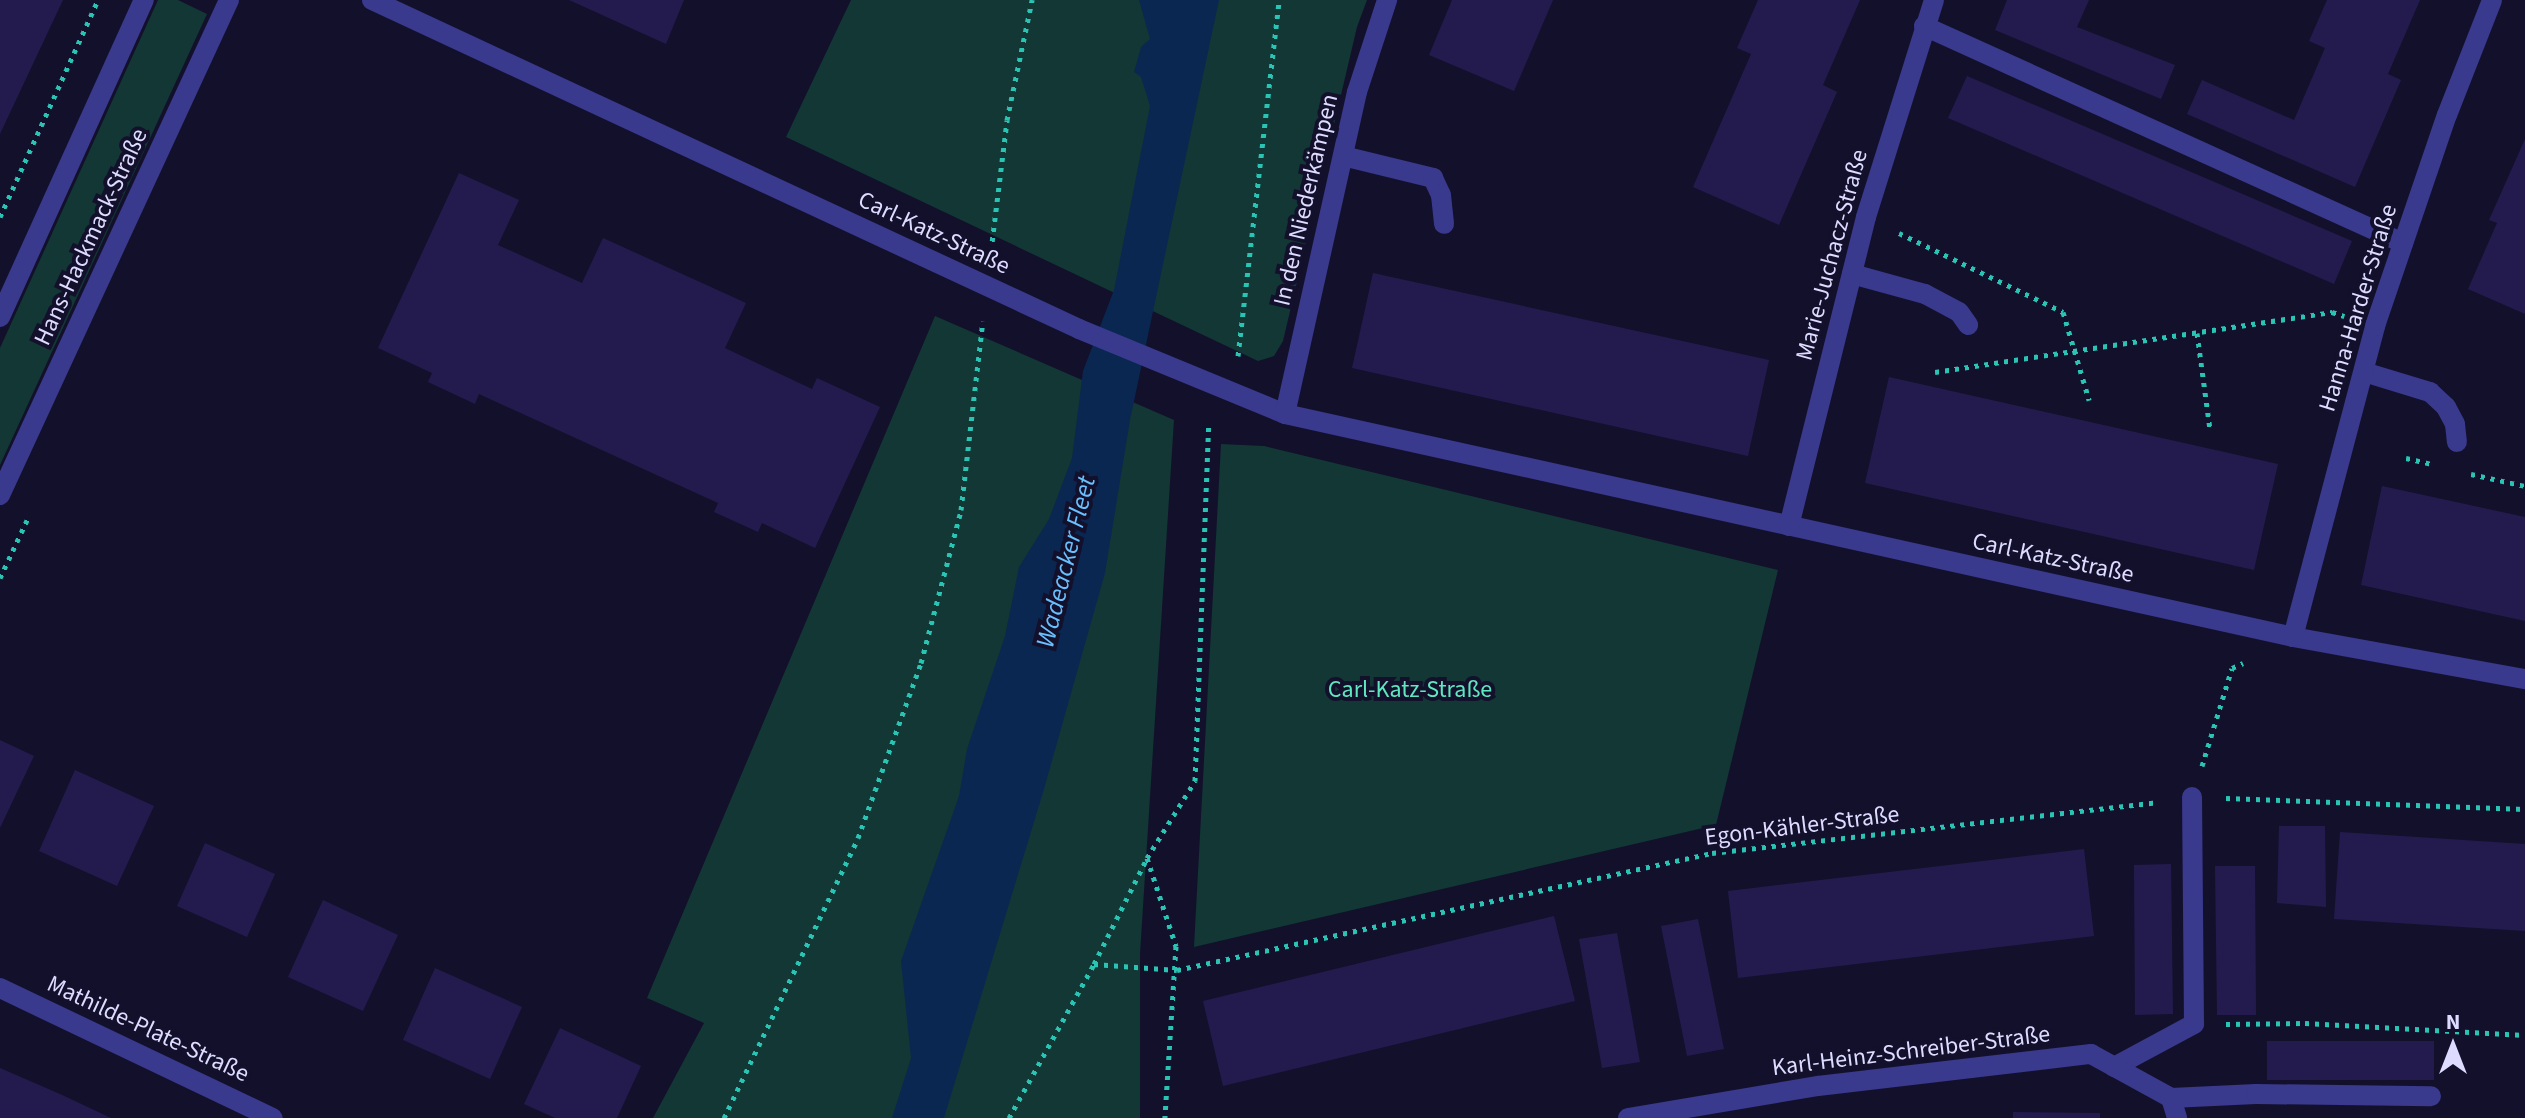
<!DOCTYPE html>
<html>
<head>
<meta charset="utf-8">
<style>
	body { margin:0 }
	#map { position:relative; width:2525px; height:1118px; overflow:hidden; background:#13102c; font-family:"Source Sans 3",sans-serif }
	div>[style] { position:absolute }
	.green>* { inset:0; background:#123734 }
	.water>* { inset:0; background:#0a2751 }
	.building>* { inset:0; background:#231b4e }
	.path>* { height:5px; margin-top:-2.5px; transform-origin:0; background:repeating-linear-gradient(90deg,#2ac4b4 0 4px,transparent 0 10px) }
	.lane>* { height:20px; margin:-10px; padding:0 10px; transform-origin:10px; border-radius:10px; background:#39398d }
	.street>* { height:20px; margin:-10px; padding:0 10px; transform-origin:10px; border-radius:10px; background:#39398d }
	span { translate:-50% -50%; white-space:nowrap; text-align:center; line-height:1.15; -webkit-text-stroke:8px #13102c; paint-order:stroke }
	.street-label { font-size:24px; color:#dddbff }
	.park-label { font-size:24px; color:#5fe7bf }
	.water-label { font-size:26px; color:#69c0ff; font-style:italic }
	.north { position:absolute; left:2413px; top:1006px; width:80px; height:80px; -webkit-text-stroke:6px #13102c; paint-order:stroke; rotate:0deg; font-size:22px; font-weight:700; line-height:32px; text-align:center; color:#dddbff }
	.north::after { content:''; display:block; margin:auto; width:28px; height:36px; background:#dddbff; clip-path:polygon(50% 0,100% 100%,50% 72%,0 100%) }
</style>
</head>
<body>
<div id="map">
	<div class="green">
		<div style="clip-path:polygon(158px 0,178px 0,207px 14px,0 465px,0 348px)"></div>
		<div style="clip-path:polygon(851px 0,1367px 0,1357px 27px,1283px 341px,1274px 356px,1258px 361px,786px 137px)"></div>
		<div style="clip-path:polygon(935px 316px,1174px 420px,1140px 954px,1140px 1118px,653px 1118px,704px 1023px,647px 998px)"></div>
		<div style="clip-path:polygon(1221px 444px,1264px 446px,1778px 570px,1716px 825px,1194px 947px)"></div>
	</div>
	<div class="water">
		<div style="clip-path:polygon(1139px 0,1219px 0,1130px 420px,1105px 573px,1044px 789px,944px 1118px,892px 1118px,911px 1058px,901px 961px,959px 796px,967px 749px,1005px 636px,1019px 567px,1049px 519px,1072px 458px,1083px 371px,1114px 290px,1150px 106px,1141px 77px,1134px 72px,1141px 47px,1150px 39px)"></div>
	</div>
	<div class="building">
		<div style="clip-path:polygon(0 0,63px 0,0 134px)"></div>
		<div style="clip-path:polygon(569px 0,684px 0,666px 44px)"></div>
		<div style="clip-path:polygon(1452px 0,1553px 0,1514px 91px,1429px 55px)"></div>
		<div style="clip-path:polygon(1758px 0,1860px 0,1823px 85px,1837px 92px,1779px 225px,1693px 187px,1751px 54px,1737px 48px)"></div>
		<div style="clip-path:polygon(2007px 0,2089px 0,2077px 27px,2175px 65px,2161px 99px,1995px 30px)"></div>
		<div style="clip-path:polygon(2327px 0,2420px 0,2388px 74px,2401px 80px,2355px 187px,2187px 114px,2202px 80px,2294px 120px,2325px 48px,2309px 41px)"></div>
		<div style="clip-path:polygon(1967px 76px,2352px 241px,2334px 284px,1948px 118px)"></div>
		<div style="clip-path:polygon(2525px 139px,2525px 314px,2468px 289px,2497px 223px,2489px 220px)"></div>
		<div style="clip-path:polygon(459px 173px,519px 200px,498px 245px,582px 283px,603px 238px,746px 303px,725px 348px,812px 389px,817px 378px,880px 407px,815px 548px,762px 523px,758px 532px,714px 512px,718px 503px,479px 394px,475px 404px,428px 382px,432px 373px,378px 348px)"></div>
		<div style="clip-path:polygon(1373px 273px,1769px 360px,1748px 456px,1352px 368px)"></div>
		<div style="clip-path:polygon(1889px 377px,2278px 464px,2254px 570px,1865px 483px)"></div>
		<div style="clip-path:polygon(2382px 486px,2525px 517px,2525px 621px,2361px 585px)"></div>
		<div style="clip-path:polygon(0 740px,34px 756px,0 828px)"></div>
		<div style="clip-path:polygon(75px 770px,154px 806px,117px 886px,39px 851px)"></div>
		<div style="clip-path:polygon(2279px 826px,2325px 826px,2326px 907px,2277px 903px)"></div>
		<div style="clip-path:polygon(2340px 832px,2525px 844px,2525px 931px,2334px 919px)"></div>
		<div style="clip-path:polygon(205px 843px,275px 874px,247px 937px,177px 906px)"></div>
		<div style="clip-path:polygon(2084px 849px,2094px 936px,1738px 978px,1728px 891px)"></div>
		<div style="clip-path:polygon(2171px 864px,2173px 1014px,2135px 1015px,2134px 865px)"></div>
		<div style="clip-path:polygon(2215px 866px,2255px 866px,2256px 1015px,2217px 1015px)"></div>
		<div style="clip-path:polygon(323px 900px,398px 935px,363px 1011px,288px 977px)"></div>
		<div style="clip-path:polygon(1554px 916px,1575px 1001px,1223px 1086px,1203px 1001px)"></div>
		<div style="clip-path:polygon(1698px 919px,1724px 1049px,1687px 1056px,1661px 926px)"></div>
		<div style="clip-path:polygon(1617px 933px,1640px 1062px,1602px 1068px,1579px 939px)"></div>
		<div style="clip-path:polygon(435px 968px,522px 1007px,490px 1079px,403px 1040px)"></div>
		<div style="clip-path:polygon(560px 1028px,641px 1066px,617px 1118px,555px 1118px,524px 1104px)"></div>
		<div style="clip-path:polygon(2267px 1041px,2434px 1041px,2434px 1080px,2267px 1080px)"></div>
		<div style="clip-path:polygon(0 1068px,60px 1094px,111px 1118px,0 1118px)"></div>
		<div style="clip-path:polygon(2013px 1112px,2100px 1113px,2100px 1118px,2013px 1118px)"></div>
	</div>
	<div class="path">
		<div style="left:0;top:217px;width:238px;rotate:-65.7deg"></div>
		<div style="left:1899px;top:233px;width:182px;rotate:25.7deg"></div>
		<div style="left:2063px;top:312px;width:92px;rotate:73.5deg"></div>
		<div style="left:991px;top:251px;width:132px;rotate:-83deg"></div>
		<div style="left:1007px;top:120px;width:123px;rotate:-78.2deg"></div>
		<div style="left:2197px;top:333px;width:97px;rotate:82.3deg"></div>
		<div style="left:1238px;top:356px;width:358px;rotate:-83.4deg"></div>
		<div style="left:1935px;top:372px;width:402px;rotate:-8.6deg"></div>
		<div style="left:2332px;top:312px;width:13px;rotate:18deg"></div>
		<div style="left:2406px;top:458px;width:26px;rotate:13deg"></div>
		<div style="left:2471px;top:474px;width:55px;rotate:12.5deg"></div>
		<div style="left:0;top:578px;width:66px;rotate:-65deg"></div>
		<div style="left:2202px;top:766px;width:102px;rotate:-73deg"></div>
		<div style="left:2232px;top:668px;width:12px;rotate:-24deg"></div>
		<div style="left:2226px;top:798px;width:299px;rotate:2.1deg"></div>
		<div style="left:1147px;top:858px;width:93px;rotate:71.8deg"></div>
		<div style="left:1176px;top:946px;width:172px;rotate:93.7deg"></div>
		<div style="left:1094px;top:964px;width:83px;rotate:4.1deg"></div>
		<div style="left:1177px;top:970px;width:548px;rotate:-12.34deg"></div>
		<div style="left:1712px;top:853px;width:448px;rotate:-6.5deg"></div>
		<div style="left:2226px;top:1024px;width:79px;rotate:-0.7deg"></div>
		<div style="left:2305px;top:1023px;width:220px;rotate:3.1deg"></div>
		<div style="left:724px;top:1118px;width:310px;rotate:-64.4deg"></div>
		<div style="left:858px;top:838px;width:186px;rotate:-70.2deg"></div>
		<div style="left:921px;top:663px;width:158px;rotate:-75.3deg"></div>
		<div style="left:961px;top:510px;width:190px;rotate:-83.4deg"></div>
		<div style="left:1009px;top:1118px;width:176px;rotate:-61.1deg"></div>
		<div style="left:1094px;top:964px;width:119px;rotate:-63.4deg"></div>
		<div style="left:1147px;top:858px;width:91px;rotate:-58.1deg"></div>
		<div style="left:1195px;top:781px;width:359px;rotate:-87.8deg"></div>
	</div>
	<div class="lane">
		<div style="left:1924px;top:26px;width:526px;rotate:24.37deg"></div>
		<div style="left:1343px;top:156px;width:93px;rotate:13.7deg"></div>
		<div style="left:1433px;top:178px;width:19px;rotate:65deg"></div>
		<div style="left:1441px;top:195px;width:29px;rotate:84deg"></div>
		<div style="left:1852px;top:274px;width:76px;rotate:15.3deg"></div>
		<div style="left:1925px;top:294px;width:38px;rotate:28deg"></div>
		<div style="left:1959px;top:312px;width:16px;rotate:55deg"></div>
		<div style="left:2364px;top:372px;width:69px;rotate:16.9deg"></div>
		<div style="left:2430px;top:392px;width:22px;rotate:43deg"></div>
		<div style="left:2446px;top:407px;width:19px;rotate:62deg"></div>
		<div style="left:2455px;top:424px;width:18px;rotate:84deg"></div>
		<div style="left:2114px;top:1067px;width:91px;rotate:-28.3deg"></div>
		<div style="left:2194px;top:1024px;width:227px;rotate:-90.5deg"></div>
		<div style="left:2171px;top:1098px;width:85px;rotate:-2.7deg"></div>
		<div style="left:2256px;top:1094px;width:175px;rotate:0.7deg"></div>
	</div>
	<div class="street">
		<div style="left:372px;top:0;width:780px;rotate:24.95deg"></div>
		<div style="left:1079px;top:329px;width:223px;rotate:22.4deg"></div>
		<div style="left:1285px;top:414px;width:1032px;rotate:12.47deg"></div>
		<div style="left:2293px;top:637px;width:236px;rotate:10.3deg"></div>
		<div style="left:0;top:317px;width:348px;rotate:-65.6deg"></div>
		<div style="left:1285px;top:414px;width:330px;rotate:-77.4deg"></div>
		<div style="left:1357px;top:92px;width:97px;rotate:-71.9deg"></div>
		<div style="left:0;top:495px;width:545px;rotate:-65.17deg"></div>
		<div style="left:1789px;top:526px;width:318px;rotate:-76deg"></div>
		<div style="left:1866px;top:217px;width:227px;rotate:-72.6deg"></div>
		<div style="left:2293px;top:637px;width:322px;rotate:-75.2deg"></div>
		<div style="left:2375px;top:326px;width:223px;rotate:-71.2deg"></div>
		<div style="left:2447px;top:115px;width:123px;rotate:-68.6deg"></div>
		<div style="left:0;top:988px;width:302px;rotate:25.5deg"></div>
		<div style="left:1628px;top:1118px;width:193px;rotate:-9.6deg"></div>
		<div style="left:1818px;top:1086px;width:275px;rotate:-6.7deg"></div>
		<div style="left:2091px;top:1054px;width:91px;rotate:28.8deg"></div>
		<div style="left:2171px;top:1098px;width:21px;rotate:73deg"></div>
	</div>
	<div class="street-label">
		<span style="left:1306px;top:200px;rotate:-77deg">In den Niederkämpen</span>
		<span style="left:934px;top:233px;rotate:25deg">Carl-Katz-Straße</span>
		<span style="left:91px;top:237px;rotate:-65deg">Hans-Hackmack-Straße</span>
		<span style="left:1832px;top:255px;rotate:-75deg">Marie-Juchacz-Straße</span>
		<span style="left:2358px;top:308px;rotate:-73deg">Hanna-Harder-Straße</span>
		<span style="left:2053px;top:558px;rotate:12deg">Carl-Katz-Straße</span>
		<span style="left:1802px;top:826px;rotate:-7deg">Egon-Kähler-Straße</span>
		<span style="left:148px;top:1029px;rotate:25deg">Mathilde-Plate-Straße</span>
		<span style="left:1911px;top:1051px;rotate:-7deg">Karl-Heinz-Schreiber-Straße</span>
	</div>
	<div class="park-label">
		<span style="left:1410px;top:690px">Carl-Katz-Straße</span>
	</div>
	<div class="water-label">
		<span style="left:1066px;top:562px;rotate:-76deg">Wadeacker Fleet</span>
	</div>
	<div class="north">N</div>
</div>
</body>
</html>
